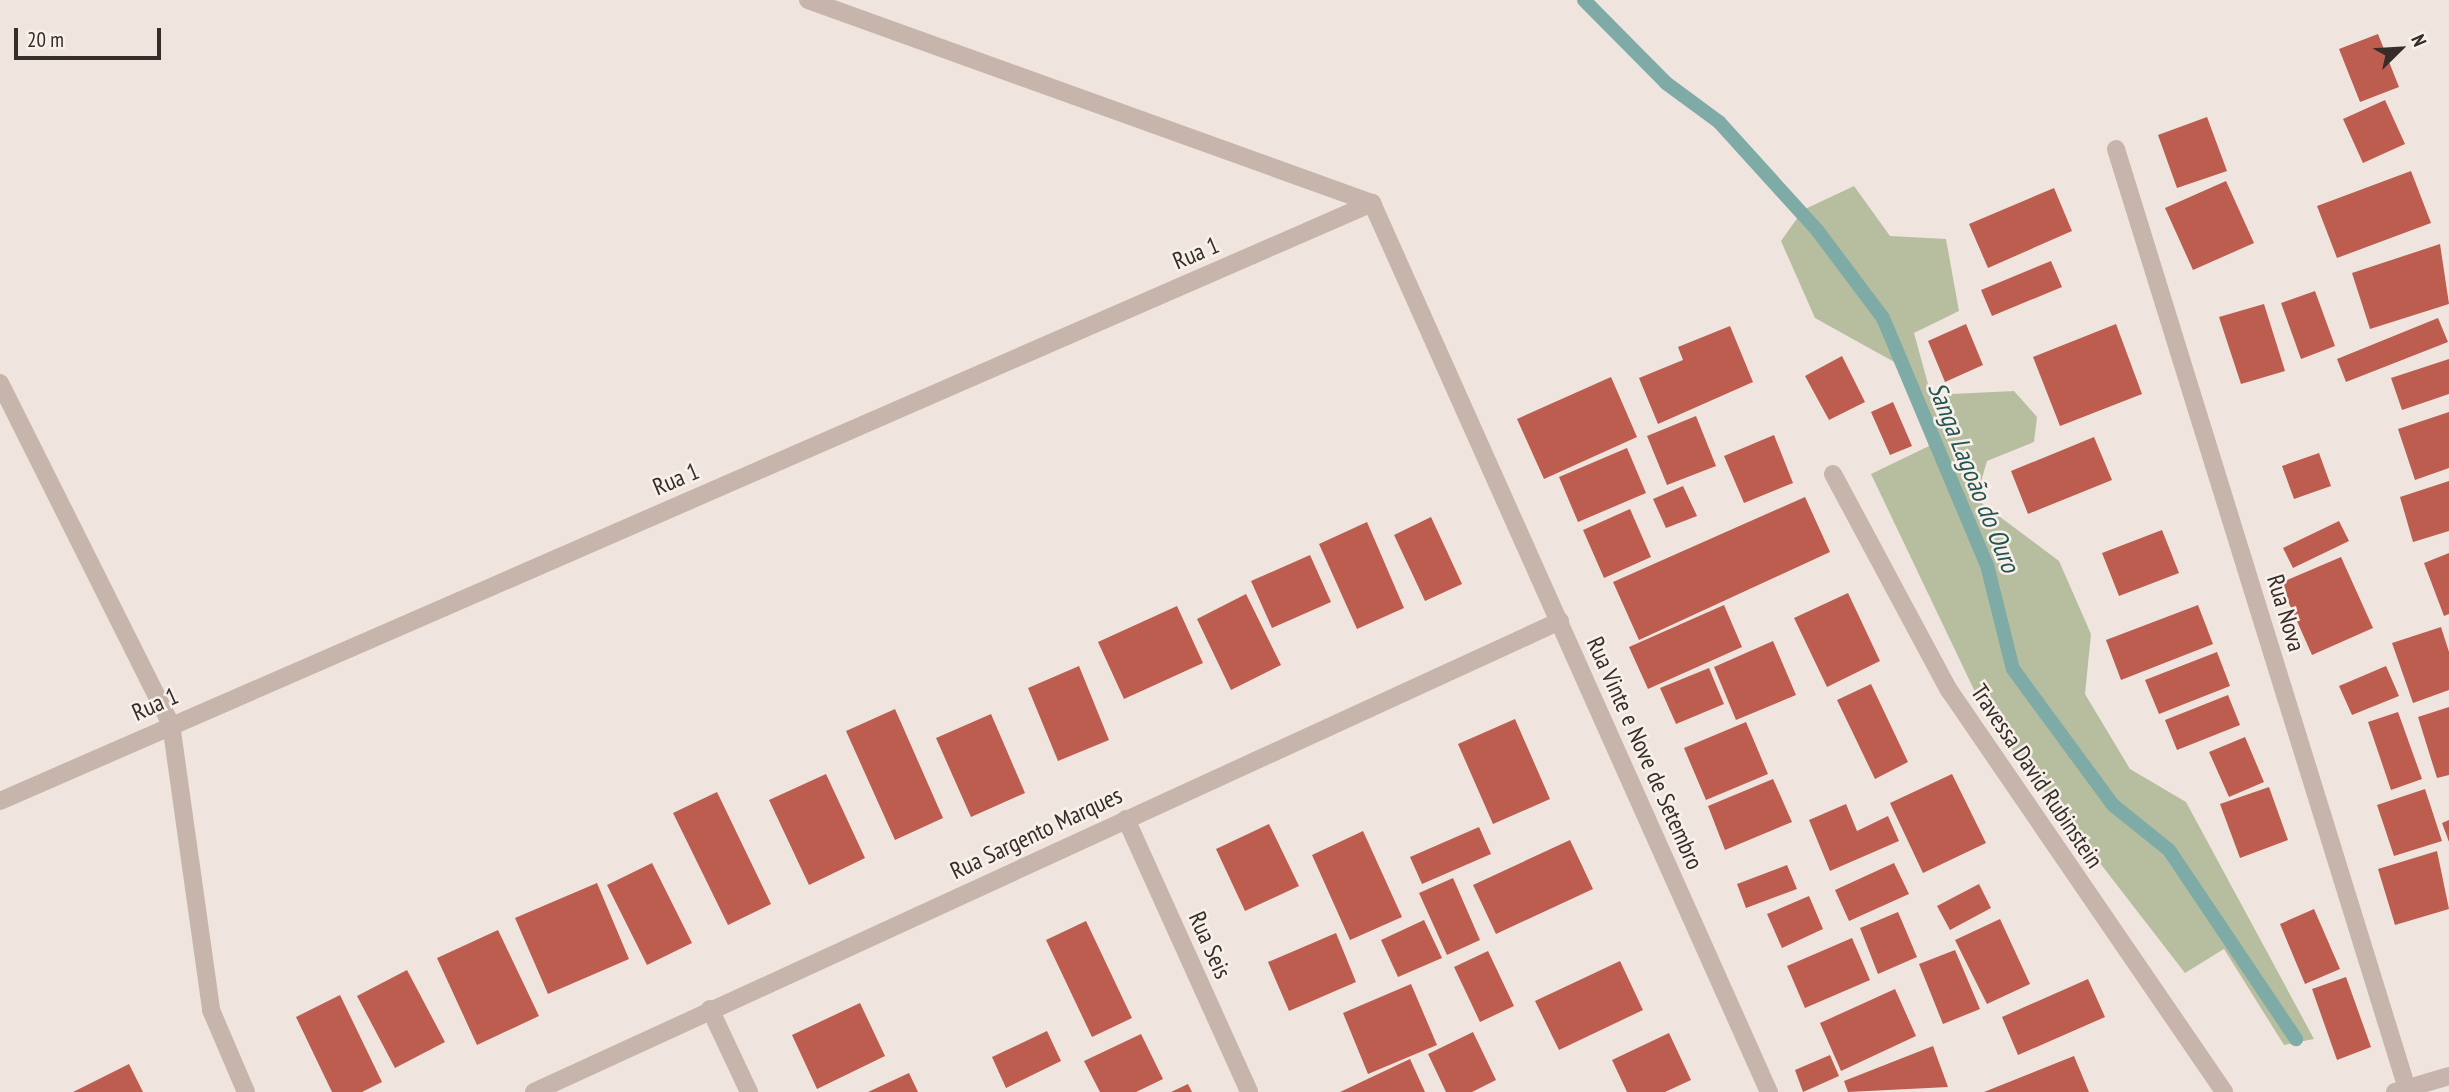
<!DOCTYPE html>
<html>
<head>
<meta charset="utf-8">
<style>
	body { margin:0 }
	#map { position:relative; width:2449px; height:1092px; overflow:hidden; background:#f0e5de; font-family:"PT Sans Narrow",sans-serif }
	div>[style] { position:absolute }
	.green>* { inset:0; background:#b7be9f }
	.stream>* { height:14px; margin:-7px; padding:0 7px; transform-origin:7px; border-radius:7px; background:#7faba7 }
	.building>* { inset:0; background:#bc5d50 }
	.minor>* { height:18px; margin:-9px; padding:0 9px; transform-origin:9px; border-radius:9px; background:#c7b4ab }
	.tertiary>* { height:18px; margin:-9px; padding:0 9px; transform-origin:9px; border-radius:9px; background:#c7b4ab }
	span { translate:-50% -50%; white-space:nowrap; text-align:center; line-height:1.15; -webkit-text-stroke:5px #f8f0ea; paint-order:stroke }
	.street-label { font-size:24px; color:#362c29 }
	.water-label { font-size:26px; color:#225451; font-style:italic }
	.north { position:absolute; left:2365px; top:14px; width:70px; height:70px; -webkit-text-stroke:5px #f8f0ea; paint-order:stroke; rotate:66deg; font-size:19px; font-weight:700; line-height:28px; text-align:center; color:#362c29 }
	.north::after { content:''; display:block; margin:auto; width:24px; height:32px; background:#362c29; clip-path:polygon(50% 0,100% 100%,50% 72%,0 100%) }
	.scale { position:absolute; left:14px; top:28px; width:147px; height:32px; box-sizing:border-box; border:4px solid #362c29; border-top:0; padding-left:9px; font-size:21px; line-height:24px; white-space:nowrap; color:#362c29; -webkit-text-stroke:5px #f8f0ea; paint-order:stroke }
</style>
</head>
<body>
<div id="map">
	<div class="green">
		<div style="clip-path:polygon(1854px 186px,1890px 236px,1946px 239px,1959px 311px,1914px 333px,1931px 395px,2014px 391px,2037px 417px,2034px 442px,1987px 461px,1976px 499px,2059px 561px,2091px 634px,2085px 694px,2130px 769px,2186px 802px,2314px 1039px,2284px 1045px,2224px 949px,2185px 973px,1987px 717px,1871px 474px,1929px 446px,1905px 368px,1815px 318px,1781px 241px,1803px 210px)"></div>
	</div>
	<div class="stream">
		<div style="left:1584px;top:0;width:117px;rotate:45.3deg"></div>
		<div style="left:1666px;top:83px;width:66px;rotate:36.3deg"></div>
		<div style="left:1719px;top:122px;width:146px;rotate:47.8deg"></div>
		<div style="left:1817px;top:230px;width:110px;rotate:53.1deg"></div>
		<div style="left:1883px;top:318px;width:268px;rotate:67.2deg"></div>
		<div style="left:1987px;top:565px;width:107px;rotate:76deg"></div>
		<div style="left:2013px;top:669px;width:169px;rotate:53.7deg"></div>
		<div style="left:2113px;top:805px;width:72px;rotate:38.8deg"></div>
		<div style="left:2169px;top:850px;width:228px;rotate:56.1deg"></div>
	</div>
	<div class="building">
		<div style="clip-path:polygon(2378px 34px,2399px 87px,2360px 102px,2339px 49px)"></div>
		<div style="clip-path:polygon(2385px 100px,2405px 144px,2363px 163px,2343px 119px)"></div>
		<div style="clip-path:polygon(2207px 117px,2227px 171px,2177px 188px,2158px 135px)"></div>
		<div style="clip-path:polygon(2411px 171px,2431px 223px,2337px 258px,2317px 206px)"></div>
		<div style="clip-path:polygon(2226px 181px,2254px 243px,2193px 270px,2165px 208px)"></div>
		<div style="clip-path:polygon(2054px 188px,2072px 231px,1988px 268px,1969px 224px)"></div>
		<div style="clip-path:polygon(2440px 244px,2449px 304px,2370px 329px,2352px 273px)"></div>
		<div style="clip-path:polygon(2051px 261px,2062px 287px,1992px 316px,1981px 290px)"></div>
		<div style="clip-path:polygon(2315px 291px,2335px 346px,2301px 359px,2281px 303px)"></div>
		<div style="clip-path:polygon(2264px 304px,2285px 371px,2241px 384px,2219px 317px)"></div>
		<div style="clip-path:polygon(2438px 318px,2448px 342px,2346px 382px,2337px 359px)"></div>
		<div style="clip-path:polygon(1966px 324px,1983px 365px,1945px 382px,1928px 341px)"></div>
		<div style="clip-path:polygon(2116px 324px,2142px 394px,2060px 426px,2033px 357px)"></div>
		<div style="clip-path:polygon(1730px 326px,1753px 382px,1658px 424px,1639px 378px,1683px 360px,1678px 347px)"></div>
		<div style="clip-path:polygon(1842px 356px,1865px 402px,1829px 420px,1805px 376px)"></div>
		<div style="clip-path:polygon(2449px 359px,2449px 394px,2402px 410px,2391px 378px)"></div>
		<div style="clip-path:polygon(1611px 377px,1637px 437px,1544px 479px,1517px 419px)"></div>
		<div style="clip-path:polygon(1893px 402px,1912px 446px,1890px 455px,1871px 412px)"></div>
		<div style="clip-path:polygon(2449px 412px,2449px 468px,2415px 480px,2398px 429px)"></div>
		<div style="clip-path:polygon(1696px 416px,1716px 466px,1667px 485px,1647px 436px)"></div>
		<div style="clip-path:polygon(1774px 435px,1793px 483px,1744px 503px,1724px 456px)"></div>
		<div style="clip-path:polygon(2094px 437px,2112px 480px,2028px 514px,2011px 471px)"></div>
		<div style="clip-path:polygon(1627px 448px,1646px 493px,1578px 522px,1559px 477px)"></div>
		<div style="clip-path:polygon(2319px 453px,2331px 486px,2294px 499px,2282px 466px)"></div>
		<div style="clip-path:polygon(2449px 481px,2449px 531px,2413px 542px,2400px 497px)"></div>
		<div style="clip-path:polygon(1683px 486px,1697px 516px,1666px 528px,1653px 499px)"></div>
		<div style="clip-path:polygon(1805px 497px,1830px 552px,1639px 640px,1613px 582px)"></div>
		<div style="clip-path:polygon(1630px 509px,1651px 557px,1604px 578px,1583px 530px)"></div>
		<div style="clip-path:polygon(1431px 517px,1462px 584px,1425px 601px,1394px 535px)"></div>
		<div style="clip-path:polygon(2339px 521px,2349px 541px,2293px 568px,2283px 548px)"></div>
		<div style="clip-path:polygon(1367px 522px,1404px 608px,1357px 629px,1319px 544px)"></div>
		<div style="clip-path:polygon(2162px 530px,2179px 573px,2119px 596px,2102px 553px)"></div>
		<div style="clip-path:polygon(2449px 553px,2449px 614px,2444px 616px,2424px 563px)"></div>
		<div style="clip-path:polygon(1310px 555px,1331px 602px,1272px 628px,1251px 581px)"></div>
		<div style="clip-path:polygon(2341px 557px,2373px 628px,2312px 655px,2280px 583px)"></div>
		<div style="clip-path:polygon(1848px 593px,1880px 661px,1827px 687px,1794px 618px)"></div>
		<div style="clip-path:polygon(1246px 594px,1281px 665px,1231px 690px,1197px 619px)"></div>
		<div style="clip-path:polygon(1724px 605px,1742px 647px,1648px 689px,1629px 647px)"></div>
		<div style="clip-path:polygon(2198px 605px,2213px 644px,2121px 680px,2106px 640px)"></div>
		<div style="clip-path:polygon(1177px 606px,1203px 663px,1124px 699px,1098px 642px)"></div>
		<div style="clip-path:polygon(2441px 627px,2449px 652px,2449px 690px,2413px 703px,2392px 643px)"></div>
		<div style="clip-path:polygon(1773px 641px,1796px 695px,1736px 720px,1714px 667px)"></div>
		<div style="clip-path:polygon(2217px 652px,2230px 686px,2159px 714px,2145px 680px)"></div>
		<div style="clip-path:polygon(1079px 666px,1109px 740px,1058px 761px,1028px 688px)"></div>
		<div style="clip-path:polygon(2386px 666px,2399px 696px,2352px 715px,2339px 686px)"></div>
		<div style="clip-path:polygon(1709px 668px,1724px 704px,1676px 724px,1660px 688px)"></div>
		<div style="clip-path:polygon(1871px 684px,1908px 762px,1875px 779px,1837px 700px)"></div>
		<div style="clip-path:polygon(2228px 695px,2240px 725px,2177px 750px,2165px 720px)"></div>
		<div style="clip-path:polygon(2449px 707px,2449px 775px,2437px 778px,2418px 717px)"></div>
		<div style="clip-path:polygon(895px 709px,943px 818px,895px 840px,846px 731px)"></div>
		<div style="clip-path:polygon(2398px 712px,2422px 779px,2391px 790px,2368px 722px)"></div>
		<div style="clip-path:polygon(991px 714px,1025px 793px,971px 817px,936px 738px)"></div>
		<div style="clip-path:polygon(1515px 719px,1550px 799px,1493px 824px,1458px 744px)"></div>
		<div style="clip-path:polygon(1746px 722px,1768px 774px,1706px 800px,1684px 748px)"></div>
		<div style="clip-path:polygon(2245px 737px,2264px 782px,2229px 797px,2209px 752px)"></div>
		<div style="clip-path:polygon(826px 774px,865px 858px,809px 885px,769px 800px)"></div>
		<div style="clip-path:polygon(1952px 774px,1986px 843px,1923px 873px,1890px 803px)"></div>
		<div style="clip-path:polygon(1773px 779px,1792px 822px,1725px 850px,1708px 806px)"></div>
		<div style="clip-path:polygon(2269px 787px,2288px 840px,2240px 858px,2220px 804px)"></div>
		<div style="clip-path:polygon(2425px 789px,2442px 841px,2394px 856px,2377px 805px)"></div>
		<div style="clip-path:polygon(717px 792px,771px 904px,728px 925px,673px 813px)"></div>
		<div style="clip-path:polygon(1846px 804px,1857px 831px,1888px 816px,1899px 841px,1830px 871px,1809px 820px)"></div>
		<div style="clip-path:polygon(2449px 820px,2449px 842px,2442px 823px)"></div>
		<div style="clip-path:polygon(1269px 824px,1299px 886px,1245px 911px,1216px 849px)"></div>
		<div style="clip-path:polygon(1479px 827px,1491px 854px,1422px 884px,1410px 857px)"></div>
		<div style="clip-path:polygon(1363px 831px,1402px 917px,1350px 940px,1312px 855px)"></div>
		<div style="clip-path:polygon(1570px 840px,1593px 889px,1496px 934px,1473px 885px)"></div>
		<div style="clip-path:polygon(2437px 851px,2449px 909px,2395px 925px,2378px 869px)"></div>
		<div style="clip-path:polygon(652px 863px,692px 943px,647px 965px,607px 885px)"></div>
		<div style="clip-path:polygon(1894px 863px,1909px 894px,1849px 921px,1835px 890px)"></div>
		<div style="clip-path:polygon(1787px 865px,1797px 889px,1746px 908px,1737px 884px)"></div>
		<div style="clip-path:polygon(1453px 878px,1480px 940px,1447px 955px,1419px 893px)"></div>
		<div style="clip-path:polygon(597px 883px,629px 959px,548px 994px,515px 918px)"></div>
		<div style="clip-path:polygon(1979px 884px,1991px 908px,1950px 930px,1937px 906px)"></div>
		<div style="clip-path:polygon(1809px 896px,1823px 929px,1782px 948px,1767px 914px)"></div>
		<div style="clip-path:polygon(2314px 909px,2340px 969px,2305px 984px,2280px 924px)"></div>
		<div style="clip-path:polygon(1898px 912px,1917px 957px,1878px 974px,1860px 928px)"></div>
		<div style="clip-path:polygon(2000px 919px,2030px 984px,1987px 1004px,1955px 940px)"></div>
		<div style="clip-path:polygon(1424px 920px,1442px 958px,1398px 977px,1381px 940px)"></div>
		<div style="clip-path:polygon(1086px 921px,1132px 1018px,1092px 1037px,1046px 940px)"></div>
		<div style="clip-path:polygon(498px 930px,539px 1016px,477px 1045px,437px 958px)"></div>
		<div style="clip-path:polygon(1336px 933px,1356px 982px,1289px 1011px,1268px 962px)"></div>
		<div style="clip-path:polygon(1852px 938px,1870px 980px,1805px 1008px,1787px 966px)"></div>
		<div style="clip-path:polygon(1955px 950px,1980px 1009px,1943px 1024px,1919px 964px)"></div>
		<div style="clip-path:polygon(1488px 951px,1514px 1006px,1480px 1022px,1454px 967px)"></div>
		<div style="clip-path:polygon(1620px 961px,1643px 1010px,1559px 1050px,1535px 1001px)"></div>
		<div style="clip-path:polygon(407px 970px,445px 1042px,395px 1068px,357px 996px)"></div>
		<div style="clip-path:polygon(2346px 977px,2371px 1047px,2337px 1060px,2312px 989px)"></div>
		<div style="clip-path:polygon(2088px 979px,2105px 1017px,2018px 1055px,2002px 1017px)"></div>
		<div style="clip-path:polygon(1411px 984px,1437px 1045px,1368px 1074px,1343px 1013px)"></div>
		<div style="clip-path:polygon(1895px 989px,1916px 1036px,1841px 1071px,1820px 1023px)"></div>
		<div style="clip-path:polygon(340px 995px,382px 1082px,362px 1092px,332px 1092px,296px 1017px)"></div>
		<div style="clip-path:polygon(860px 1003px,885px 1056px,817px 1089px,792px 1035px)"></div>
		<div style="clip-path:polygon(1047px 1031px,1061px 1061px,1006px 1088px,992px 1057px)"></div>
		<div style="clip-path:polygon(1473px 1032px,1496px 1080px,1472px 1092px,1446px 1092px,1428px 1054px)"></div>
		<div style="clip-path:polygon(1669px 1033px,1691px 1080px,1665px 1092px,1627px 1092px,1612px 1060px)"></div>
		<div style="clip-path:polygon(1141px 1034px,1163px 1079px,1136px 1092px,1100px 1092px,1084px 1061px)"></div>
		<div style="clip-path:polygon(1933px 1046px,1948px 1087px,1848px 1092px,1844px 1081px)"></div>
		<div style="clip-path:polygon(1830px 1055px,1839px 1076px,1803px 1092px,1795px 1070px)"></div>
		<div style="clip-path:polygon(2074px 1056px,2089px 1092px,1984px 1092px)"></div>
		<div style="clip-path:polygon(1410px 1059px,1425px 1092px,1340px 1092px)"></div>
		<div style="clip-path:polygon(129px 1064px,143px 1092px,73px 1092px)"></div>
		<div style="clip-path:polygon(909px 1073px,918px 1092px,868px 1092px)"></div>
		<div style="clip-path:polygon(1188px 1084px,1192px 1092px,1171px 1092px)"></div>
	</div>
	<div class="minor">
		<div style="left:808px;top:0;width:599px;rotate:19.8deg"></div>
		<div style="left:1372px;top:203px;width:974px;rotate:65.94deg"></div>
		<div style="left:2116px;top:149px;width:987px;rotate:72.79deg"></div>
		<div style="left:0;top:383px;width:381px;rotate:63.4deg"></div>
		<div style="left:171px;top:724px;width:289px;rotate:82deg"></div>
		<div style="left:211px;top:1010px;width:89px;rotate:66.9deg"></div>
		<div style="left:1833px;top:474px;width:245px;rotate:61.8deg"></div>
		<div style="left:1949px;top:690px;width:487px;rotate:55.6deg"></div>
		<div style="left:0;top:801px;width:1497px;rotate:-23.55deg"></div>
		<div style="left:1126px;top:819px;width:299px;rotate:65.7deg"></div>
		<div style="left:710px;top:1009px;width:92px;rotate:64.8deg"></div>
		<div style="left:534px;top:1092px;width:1129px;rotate:-24.66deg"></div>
	</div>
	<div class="tertiary">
		<div style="left:2395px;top:1092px;width:56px;rotate:-16.5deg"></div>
	</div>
	<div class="street-label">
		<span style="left:1196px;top:253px;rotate:-23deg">Rua 1</span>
		<span style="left:676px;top:479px;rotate:-23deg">Rua 1</span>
		<span style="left:2286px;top:613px;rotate:73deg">Rua Nova</span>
		<span style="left:155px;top:704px;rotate:-24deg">Rua 1</span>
		<span style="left:1645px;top:753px;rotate:66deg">Rua Vinte e Nove de Setembro</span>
		<span style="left:2037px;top:776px;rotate:56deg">Travessa David Rubinstein</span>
		<span style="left:1036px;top:833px;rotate:-25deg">Rua Sargento Marques</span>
		<span style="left:1210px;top:945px;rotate:66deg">Rua Seis</span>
	</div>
	<div class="water-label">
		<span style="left:1974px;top:477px;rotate:68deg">Sanga Lagoão do Ouro</span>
	</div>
	<div class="north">N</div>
	<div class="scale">20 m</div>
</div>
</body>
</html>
